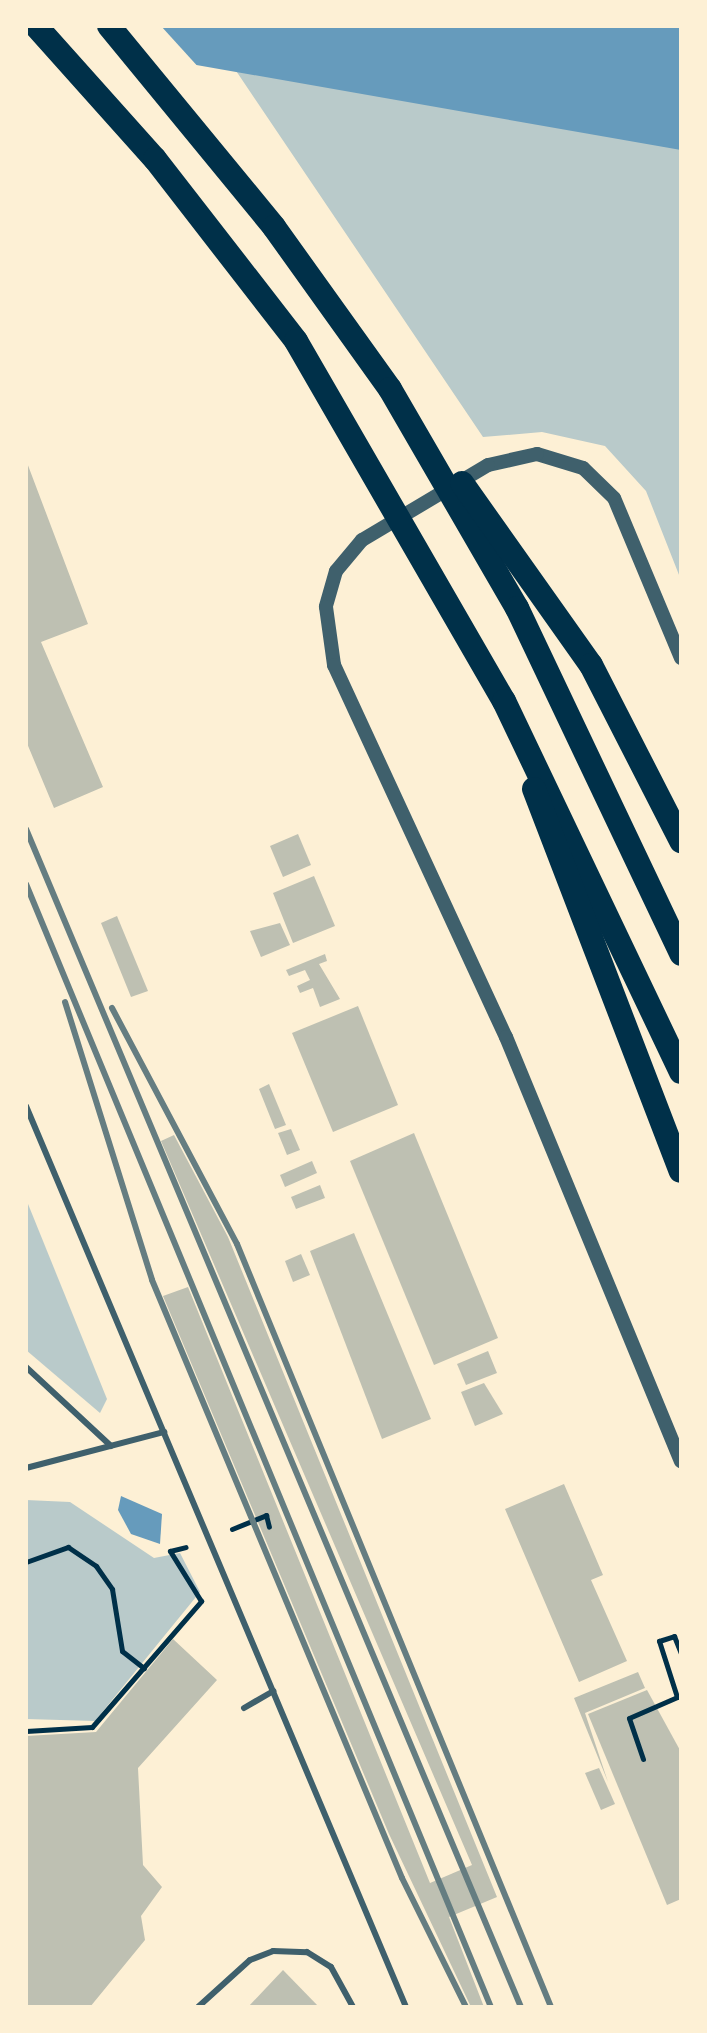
<!DOCTYPE html>
<html>
<head>
<meta charset="utf-8">
<style>
	body { margin:0 }
	#map { position:relative; width:707px; height:2033px; overflow:hidden; background:#fdf0d5; font-family:"Archivo Narrow",sans-serif }
	div>[style] { position:absolute }
	.green>* { inset:0; background:#b9caca }
	.water>* { inset:0; background:#669bbc }
	.pier>* { inset:0; background:#fdf0d5 }
	.building>* { inset:0; background:#bec0b2 }
	.path>* { height:5px; margin:-2.5px; padding:0 2.5px; transform-origin:2.5px; border-radius:2.5px; background:#003049 }
	.service>* { height:6px; margin:-3px; padding:0 3px; transform-origin:3px; border-radius:3px; background:#3f606c }
	.tertiary>* { height:14px; margin:-7px; padding:0 7px; transform-origin:7px; border-radius:7px; background:#3f606c }
	.motorway>* { height:24px; margin:-12px; padding:0 12px; transform-origin:12px; border-radius:12px; background:#003049 }
	.rail>* { height:6px; margin:-3px; padding:0 3px; transform-origin:3px; border-radius:3px; background:#657d81 }
	span { translate:-50% -50%; white-space:nowrap; text-align:center; line-height:1.15; -webkit-text-stroke:7px #fdf0d5; paint-order:stroke }
	.frame { position:absolute; inset:0; border:28px solid #fdf0d5; pointer-events:none }
</style>
</head>
<body>
<div id="map">
	<div class="green">
		<div style="clip-path:polygon(220px 47px,681px 140px,681px 580px,646px 491px,605px 446px,542px 432px,483px 437px)"></div>
		<div style="clip-path:polygon(26px 1199px,107px 1399px,100px 1413px,26px 1350px)"></div>
		<div style="clip-path:polygon(26px 1500px,70px 1502px,154px 1558px,180px 1553px,200px 1592px,95px 1721px,26px 1719px)"></div>
	</div>
	<div class="water">
		<div style="clip-path:polygon(26px 26px,681px 26px,681px 150px,26px 35px)"></div>
		<div style="clip-path:polygon(121px 1496px,162px 1514px,160px 1544px,131px 1534px,118px 1510px)"></div>
	</div>
	<div class="pier">
		<div style="clip-path:polygon(26px 26px,161px 26px,201px 70px,26px 39px)"></div>
	</div>
	<div class="building">
		<div style="clip-path:polygon(26px 460px,88px 624px,41px 642px,103px 787px,54px 808px,26px 741px)"></div>
		<div style="clip-path:polygon(298px 834px,311px 865px,283px 877px,270px 846px)"></div>
		<div style="clip-path:polygon(314px 876px,335px 926px,293px 943px,273px 893px)"></div>
		<div style="clip-path:polygon(117px 916px,148px 991px,131px 997px,101px 923px)"></div>
		<div style="clip-path:polygon(280px 923px,290px 945px,261px 957px,250px 931px)"></div>
		<div style="clip-path:polygon(325px 954px,327px 961px,319px 964px,340px 999px,320px 1007px,313px 988px,300px 993px,297px 986px,310px 980px,305px 970px,289px 976px,286px 970px)"></div>
		<div style="clip-path:polygon(358px 1006px,398px 1105px,333px 1132px,292px 1033px)"></div>
		<div style="clip-path:polygon(269px 1084px,286px 1125px,275px 1129px,259px 1089px)"></div>
		<div style="clip-path:polygon(291px 1129px,300px 1150px,287px 1155px,278px 1133px)"></div>
		<div style="clip-path:polygon(414px 1133px,498px 1338px,434px 1365px,350px 1161px)"></div>
		<div style="clip-path:polygon(174px 1135px,228px 1237px,497px 1897px,449px 1917px,484px 2007px,471px 2007px,389px 1834px,163px 1296px,188px 1287px,430px 1883px,472px 1865px,161px 1141px)"></div>
		<div style="clip-path:polygon(312px 1161px,317px 1173px,285px 1187px,280px 1175px)"></div>
		<div style="clip-path:polygon(320px 1185px,325px 1198px,296px 1209px,291px 1197px)"></div>
		<div style="clip-path:polygon(354px 1233px,431px 1419px,382px 1439px,310px 1251px)"></div>
		<div style="clip-path:polygon(301px 1254px,310px 1275px,293px 1282px,285px 1261px)"></div>
		<div style="clip-path:polygon(488px 1351px,497px 1373px,466px 1385px,457px 1364px)"></div>
		<div style="clip-path:polygon(484px 1383px,503px 1414px,475px 1426px,461px 1392px)"></div>
		<div style="clip-path:polygon(564px 1484px,603px 1575px,591px 1580px,627px 1661px,579px 1682px,505px 1509px)"></div>
		<div style="clip-path:polygon(173px 1639px,217px 1680px,138px 1768px,143px 1865px,162px 1887px,141px 1916px,145px 1940px,90px 2007px,26px 2007px,26px 1736px,96px 1732px)"></div>
		<div style="clip-path:polygon(638px 1672px,645px 1688px,585px 1713px,608px 1782px,574px 1698px)"></div>
		<div style="clip-path:polygon(647px 1690px,681px 1752px,681px 1899px,667px 1905px,588px 1714px)"></div>
		<div style="clip-path:polygon(599px 1768px,615px 1804px,601px 1810px,585px 1773px)"></div>
		<div style="clip-path:polygon(283px 1970px,319px 2007px,248px 2007px)"></div>
	</div>
	<div class="path">
		<div style="left:232px;top:1529px;width:37px;rotate:-22deg"></div>
		<div style="left:266px;top:1515px;width:12px;rotate:76deg"></div>
		<div style="left:26px;top:1562px;width:45px;rotate:-19.7deg"></div>
		<div style="left:68px;top:1547px;width:34px;rotate:34deg"></div>
		<div style="left:96px;top:1566px;width:28px;rotate:55deg"></div>
		<div style="left:112px;top:1589px;width:63px;rotate:80.8deg"></div>
		<div style="left:122px;top:1651px;width:28px;rotate:38deg"></div>
		<div style="left:26px;top:1731px;width:66px;rotate:-3.5deg"></div>
		<div style="left:92px;top:1727px;width:167px;rotate:-49.1deg"></div>
		<div style="left:201px;top:1601px;width:59px;rotate:-121.8deg"></div>
		<div style="left:170px;top:1551px;width:16px;rotate:-14deg"></div>
		<div style="left:643px;top:1759px;width:43px;rotate:-108.9deg"></div>
		<div style="left:629px;top:1718px;width:52px;rotate:-23.6deg"></div>
		<div style="left:677px;top:1697px;width:59px;rotate:-107.8deg"></div>
		<div style="left:659px;top:1641px;width:16px;rotate:-18deg"></div>
		<div style="left:674px;top:1636px;width:18px;rotate:68deg"></div>
	</div>
	<div class="service">
		<div style="left:26px;top:1106px;width:978px;rotate:67.13deg"></div>
		<div style="left:26px;top:1367px;width:116px;rotate:42.9deg"></div>
		<div style="left:26px;top:1468px;width:143px;rotate:-14.6deg"></div>
		<div style="left:244px;top:1708px;width:34px;rotate:-30deg"></div>
		<div style="left:198px;top:2007px;width:70px;rotate:-42.1deg"></div>
		<div style="left:250px;top:1960px;width:25px;rotate:-21deg"></div>
		<div style="left:273px;top:1951px;width:34px;rotate:2deg"></div>
		<div style="left:307px;top:1952px;width:28px;rotate:32deg"></div>
		<div style="left:331px;top:1967px;width:46px;rotate:61.2deg"></div>
	</div>
	<div class="tertiary">
		<div style="left:681px;top:658px;width:173px;rotate:-112.7deg"></div>
		<div style="left:614px;top:498px;width:43px;rotate:-135.9deg"></div>
		<div style="left:583px;top:468px;width:48px;rotate:-163.1deg"></div>
		<div style="left:537px;top:454px;width:50px;rotate:167.3deg"></div>
		<div style="left:488px;top:465px;width:147px;rotate:149.2deg"></div>
		<div style="left:362px;top:540px;width:40px;rotate:130deg"></div>
		<div style="left:336px;top:571px;width:37px;rotate:106deg"></div>
		<div style="left:326px;top:607px;width:59px;rotate:82.1deg"></div>
		<div style="left:334px;top:665px;width:410px;rotate:65.2deg"></div>
		<div style="left:506px;top:1037px;width:459px;rotate:67.6deg"></div>
	</div>
	<div class="motorway">
		<div style="left:36px;top:26px;width:178px;rotate:48.2deg"></div>
		<div style="left:155px;top:159px;width:230px;rotate:52.2deg"></div>
		<div style="left:296px;top:341px;width:416px;rotate:60deg"></div>
		<div style="left:504px;top:701px;width:411px;rotate:64.5deg"></div>
		<div style="left:109px;top:26px;width:260px;rotate:50.6deg"></div>
		<div style="left:274px;top:227px;width:199px;rotate:54.4deg"></div>
		<div style="left:390px;top:389px;width:253px;rotate:59.9deg"></div>
		<div style="left:517px;top:608px;width:383px;rotate:64.6deg"></div>
		<div style="left:462px;top:483px;width:223px;rotate:54.7deg"></div>
		<div style="left:591px;top:665px;width:198px;rotate:62.9deg"></div>
		<div style="left:534px;top:789px;width:409px;rotate:69deg"></div>
	</div>
	<div class="rail">
		<div style="left:26px;top:829px;width:1278px;rotate:67.21deg"></div>
		<div style="left:26px;top:884px;width:1215px;rotate:67.51deg"></div>
		<div style="left:65px;top:1002px;width:291px;rotate:72.6deg"></div>
		<div style="left:152px;top:1280px;width:648px;rotate:67.31deg"></div>
		<div style="left:402px;top:1878px;width:144px;rotate:63.6deg"></div>
		<div style="left:112px;top:1008px;width:267px;rotate:62.1deg"></div>
		<div style="left:237px;top:1244px;width:825px;rotate:67.63deg"></div>
	</div>
	<div class="frame"></div>
</div>
</body>
</html>
